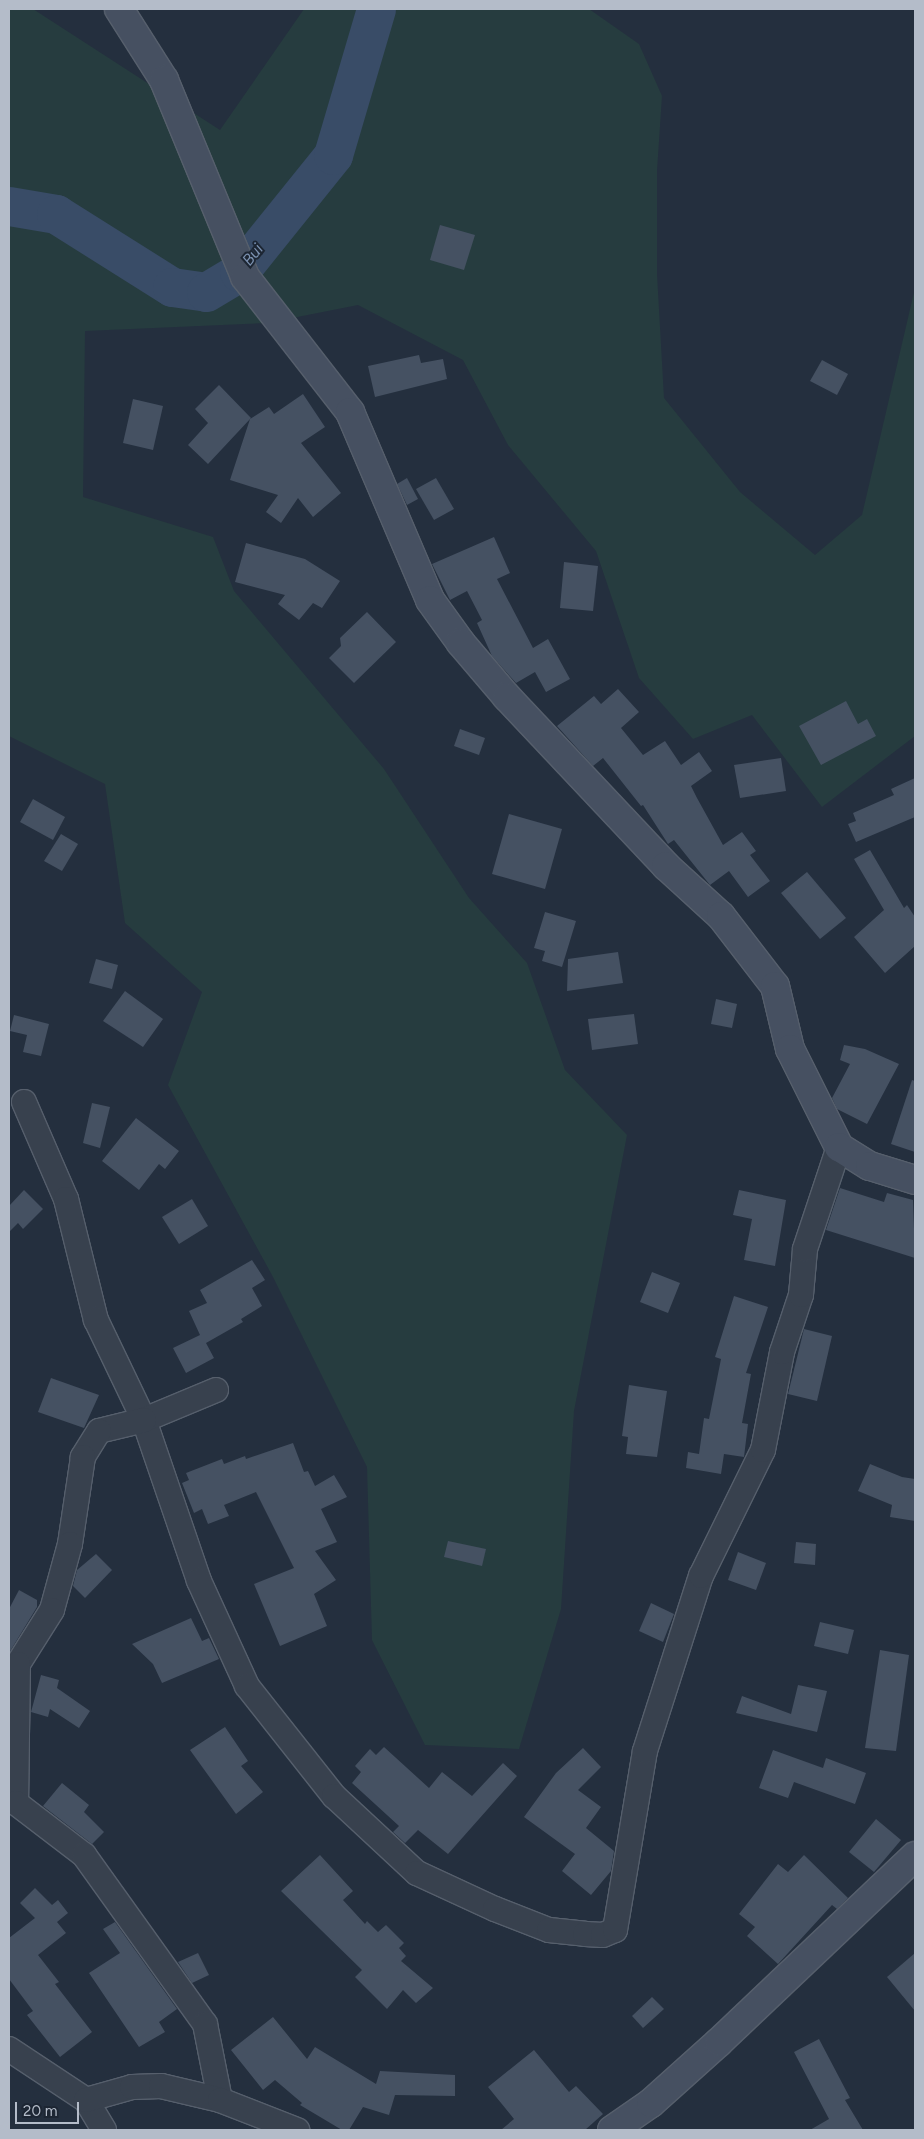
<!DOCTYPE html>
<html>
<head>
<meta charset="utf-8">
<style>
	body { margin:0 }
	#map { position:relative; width:924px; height:2139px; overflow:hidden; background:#242f3e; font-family:Figtree,sans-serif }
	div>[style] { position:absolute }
	.green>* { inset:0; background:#263c3f }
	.river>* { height:39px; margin:-19.5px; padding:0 19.5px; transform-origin:19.5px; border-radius:19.5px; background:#394c67 }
	.building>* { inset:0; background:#455162 }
	.roads { filter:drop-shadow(1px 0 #565f6c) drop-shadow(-1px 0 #565f6c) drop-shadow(0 1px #565f6c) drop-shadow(0 -1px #565f6c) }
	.street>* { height:24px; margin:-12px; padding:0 12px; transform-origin:12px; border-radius:12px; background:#38414e }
	.secondary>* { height:28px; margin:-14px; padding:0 14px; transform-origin:14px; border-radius:14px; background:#465061 }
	span { translate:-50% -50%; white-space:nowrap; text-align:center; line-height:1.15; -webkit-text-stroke:4px #1d2633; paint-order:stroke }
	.water-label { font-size:16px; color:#7c92b1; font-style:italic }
	.frame { position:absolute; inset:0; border:10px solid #b4bcc9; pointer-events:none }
	.scale { position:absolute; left:15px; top:2102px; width:64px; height:22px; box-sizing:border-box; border:2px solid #b4bcc9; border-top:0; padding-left:6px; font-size:15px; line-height:18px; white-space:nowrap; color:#b4bcc9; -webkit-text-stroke:4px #1d2633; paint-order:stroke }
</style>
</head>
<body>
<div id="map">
	<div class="green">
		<div style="clip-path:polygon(9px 9px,33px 9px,220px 130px,304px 9px,589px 9px,639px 44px,662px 96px,657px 171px,657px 274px,664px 398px,740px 492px,815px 555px,862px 515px,915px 288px,915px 736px,822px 807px,752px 715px,693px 739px,639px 678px,596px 551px,508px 445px,463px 360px,358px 305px,267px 323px,85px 331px,83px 497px,213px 537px,234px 591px,384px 769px,469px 898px,527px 963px,565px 1070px,627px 1135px,574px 1411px,561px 1609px,519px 1749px,425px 1745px,372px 1640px,367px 1467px,273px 1277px,168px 1085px,202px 992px,125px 923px,105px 784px,9px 736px)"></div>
	</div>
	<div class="river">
		<div style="left:9px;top:206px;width:48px;rotate:9.7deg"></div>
		<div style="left:56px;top:214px;width:137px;rotate:32.2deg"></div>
		<div style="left:172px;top:287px;width:34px;rotate:8deg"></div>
		<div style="left:206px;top:292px;width:39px;rotate:-31deg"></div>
		<div style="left:239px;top:272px;width:150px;rotate:-51.2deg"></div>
		<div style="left:333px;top:155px;width:152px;rotate:-73.6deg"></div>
	</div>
	<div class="building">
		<div style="clip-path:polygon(440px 225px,475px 235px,464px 270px,430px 260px)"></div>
		<div style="clip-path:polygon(419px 355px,421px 363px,443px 359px,447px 379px,375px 397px,368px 366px)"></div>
		<div style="clip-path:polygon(822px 360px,848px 374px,837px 395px,810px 381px)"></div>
		<div style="clip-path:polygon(219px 385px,251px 418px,208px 464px,188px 445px,208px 423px,195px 409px)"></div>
		<div style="clip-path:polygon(303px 394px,325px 427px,301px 443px,341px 493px,313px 517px,298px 498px,281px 523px,266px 512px,278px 495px,230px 480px,250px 419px,269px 407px,274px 414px)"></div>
		<div style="clip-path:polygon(133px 399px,163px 406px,153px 450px,123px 443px)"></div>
		<div style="clip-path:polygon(407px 478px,418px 499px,407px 505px,397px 484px)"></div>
		<div style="clip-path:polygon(436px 478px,454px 509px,434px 520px,416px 489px)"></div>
		<div style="clip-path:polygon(494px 537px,510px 573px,497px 579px,533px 648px,548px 639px,570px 679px,546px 692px,535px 672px,516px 683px,492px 656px,477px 623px,482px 620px,467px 591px,450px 600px,432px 564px)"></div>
		<div style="clip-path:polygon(246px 543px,305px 559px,340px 581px,322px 608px,313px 603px,299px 620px,278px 604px,285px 595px,235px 582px)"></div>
		<div style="clip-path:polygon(564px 562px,598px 566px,593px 611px,560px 608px)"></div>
		<div style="clip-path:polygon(367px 612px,396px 642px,354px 683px,329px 658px,341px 646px,340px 638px)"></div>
		<div style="clip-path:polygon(618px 689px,639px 712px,621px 728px,643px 755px,665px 741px,681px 765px,699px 752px,712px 771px,691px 786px,697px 798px,723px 845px,742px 832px,756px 851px,750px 855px,770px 881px,748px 897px,729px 871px,710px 885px,674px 840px,668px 844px,643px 805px,641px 806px,603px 758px,593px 766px,557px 726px,594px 696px,601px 704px)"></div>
		<div style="clip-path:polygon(846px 701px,858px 724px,867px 719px,876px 736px,821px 765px,799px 726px)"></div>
		<div style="clip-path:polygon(460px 729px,485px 738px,479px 755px,454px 746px)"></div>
		<div style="clip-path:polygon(781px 758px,786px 791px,740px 798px,734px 765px)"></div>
		<div style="clip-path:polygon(915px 778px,915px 817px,856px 842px,848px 824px,856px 821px,853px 813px,894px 795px,891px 789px)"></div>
		<div style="clip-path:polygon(33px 799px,65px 817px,53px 840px,20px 822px)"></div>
		<div style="clip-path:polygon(509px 814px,562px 829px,545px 889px,492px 874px)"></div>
		<div style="clip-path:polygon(61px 834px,78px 844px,62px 871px,44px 861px)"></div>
		<div style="clip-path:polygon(870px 850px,904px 908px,907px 905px,915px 917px,915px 946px,885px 973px,854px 937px,884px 910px,854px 859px)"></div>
		<div style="clip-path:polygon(807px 872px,846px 918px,820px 939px,781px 893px)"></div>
		<div style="clip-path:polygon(545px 912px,576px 921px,562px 967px,542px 961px,545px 951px,534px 948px)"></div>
		<div style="clip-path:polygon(618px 952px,623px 983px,567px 991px,568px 959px)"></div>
		<div style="clip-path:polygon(96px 959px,118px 965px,112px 989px,89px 983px)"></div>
		<div style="clip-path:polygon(125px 991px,163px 1019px,143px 1047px,103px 1021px)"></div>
		<div style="clip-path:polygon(716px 999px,737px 1004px,732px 1028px,711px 1024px)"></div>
		<div style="clip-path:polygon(634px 1014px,638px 1044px,592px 1050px,588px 1019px)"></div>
		<div style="clip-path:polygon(14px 1015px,49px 1024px,41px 1056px,23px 1052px,27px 1035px,10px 1031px)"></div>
		<div style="clip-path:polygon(844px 1045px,865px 1049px,899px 1064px,867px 1124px,837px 1109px,832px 1098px,850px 1064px,840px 1060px)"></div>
		<div style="clip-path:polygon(912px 1080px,915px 1081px,915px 1152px,891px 1144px)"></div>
		<div style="clip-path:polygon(92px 1103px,110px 1107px,100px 1148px,83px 1143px)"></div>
		<div style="clip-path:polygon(136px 1118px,179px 1151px,165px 1169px,159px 1164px,139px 1190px,102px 1161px)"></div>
		<div style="clip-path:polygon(840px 1188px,884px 1202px,887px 1193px,913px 1200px,915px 1258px,826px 1230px)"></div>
		<div style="clip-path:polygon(24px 1190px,43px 1209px,23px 1229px,18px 1223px,9px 1232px,9px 1206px)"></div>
		<div style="clip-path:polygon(739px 1190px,786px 1200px,775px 1266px,744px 1260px,752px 1219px,733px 1215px)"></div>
		<div style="clip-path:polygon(192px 1199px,208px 1226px,179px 1244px,162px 1217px)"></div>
		<div style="clip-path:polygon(252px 1260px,265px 1280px,252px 1288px,262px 1306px,241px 1319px,243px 1322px,206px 1343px,214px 1358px,186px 1373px,173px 1348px,200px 1335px,189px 1311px,207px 1303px,200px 1290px)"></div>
		<div style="clip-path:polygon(652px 1272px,680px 1283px,668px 1313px,640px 1302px)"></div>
		<div style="clip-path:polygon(734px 1296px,768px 1307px,746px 1373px,751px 1374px,742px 1423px,748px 1424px,744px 1457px,724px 1454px,721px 1474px,686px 1468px,688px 1452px,699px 1454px,704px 1418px,709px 1419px,721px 1359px,715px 1357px)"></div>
		<div style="clip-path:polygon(804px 1329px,832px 1336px,817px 1401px,788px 1394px)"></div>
		<div style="clip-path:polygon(51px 1378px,99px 1395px,84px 1428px,38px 1412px)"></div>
		<div style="clip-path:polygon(629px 1385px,667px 1391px,657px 1457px,626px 1454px,628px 1437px,622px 1436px)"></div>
		<div style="clip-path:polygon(293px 1443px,304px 1472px,308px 1471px,315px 1486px,334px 1475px,347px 1497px,321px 1509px,337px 1542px,315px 1551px,336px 1580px,314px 1594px,327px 1626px,280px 1646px,254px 1584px,294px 1568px,256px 1492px,224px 1505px,229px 1516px,208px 1524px,202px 1509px,194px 1513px,182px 1483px,189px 1480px,186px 1473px,222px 1459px,224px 1464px,245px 1456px,246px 1459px)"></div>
		<div style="clip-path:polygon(870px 1464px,902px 1477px,915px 1479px,915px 1521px,890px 1517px,892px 1505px,858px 1491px)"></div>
		<div style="clip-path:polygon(448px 1541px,486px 1549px,482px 1566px,444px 1557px)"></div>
		<div style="clip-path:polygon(796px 1542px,816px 1544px,815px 1565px,794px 1563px)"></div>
		<div style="clip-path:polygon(738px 1552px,766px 1563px,756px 1590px,728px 1580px)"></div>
		<div style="clip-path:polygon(96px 1554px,112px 1570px,85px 1598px,73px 1586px,77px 1570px)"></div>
		<div style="clip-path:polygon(19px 1590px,37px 1600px,37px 1607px,9px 1653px,9px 1609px)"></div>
		<div style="clip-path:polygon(651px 1603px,674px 1614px,663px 1642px,639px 1631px)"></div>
		<div style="clip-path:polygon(191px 1618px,202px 1641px,209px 1638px,219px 1659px,162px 1683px,153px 1664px,132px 1644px)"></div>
		<div style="clip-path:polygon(820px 1622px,854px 1630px,848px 1654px,814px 1646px)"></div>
		<div style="clip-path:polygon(880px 1650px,909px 1655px,896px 1751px,865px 1748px)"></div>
		<div style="clip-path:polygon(41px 1675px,59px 1680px,57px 1688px,90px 1711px,79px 1728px,50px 1709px,48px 1717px,31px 1712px)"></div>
		<div style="clip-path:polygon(798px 1685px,827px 1691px,817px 1732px,736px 1713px,742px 1696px,791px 1714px)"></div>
		<div style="clip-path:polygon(225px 1727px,248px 1761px,241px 1766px,263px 1792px,236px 1814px,190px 1750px)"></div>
		<div style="clip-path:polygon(384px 1747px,429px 1788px,442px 1772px,472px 1796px,503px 1763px,517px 1776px,448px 1854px,418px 1830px,405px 1843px,393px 1832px,399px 1826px,352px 1783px,361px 1772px,355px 1766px,370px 1749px,376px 1755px)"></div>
		<div style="clip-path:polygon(583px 1748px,601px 1767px,578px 1790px,601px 1807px,586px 1828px,614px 1851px,611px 1871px,591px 1895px,562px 1871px,575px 1854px,524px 1817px,556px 1773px)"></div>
		<div style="clip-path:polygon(773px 1750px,823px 1768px,826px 1758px,866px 1773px,855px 1804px,794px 1782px,788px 1798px,759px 1788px)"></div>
		<div style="clip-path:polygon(62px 1783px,89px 1805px,84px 1812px,104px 1832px,92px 1844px,43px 1806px)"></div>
		<div style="clip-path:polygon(876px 1819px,901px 1840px,874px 1872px,849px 1852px)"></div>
		<div style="clip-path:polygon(320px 1855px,353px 1891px,343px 1900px,365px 1924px,367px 1921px,378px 1932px,386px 1925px,404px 1943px,399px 1948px,406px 1956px,401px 1961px,433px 1988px,416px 2003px,403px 1990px,387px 2009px,355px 1977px,362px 1970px,281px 1891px)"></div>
		<div style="clip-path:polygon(804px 1855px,848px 1898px,837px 1909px,832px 1905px,778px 1964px,747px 1936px,755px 1927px,739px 1914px,778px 1864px,788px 1872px)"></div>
		<div style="clip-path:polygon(35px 1888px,52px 1905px,58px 1900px,68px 1913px,57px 1922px,66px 1933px,38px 1955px,59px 1982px,55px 1984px,92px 2032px,60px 2057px,27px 2015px,33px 2011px,9px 1979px,9px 1938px,35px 1918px,20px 1903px)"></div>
		<div style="clip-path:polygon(115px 1922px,177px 2009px,159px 2022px,165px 2032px,139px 2047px,89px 1973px,120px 1953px,103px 1929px)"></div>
		<div style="clip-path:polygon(198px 1953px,209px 1975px,192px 1983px,178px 1962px)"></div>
		<div style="clip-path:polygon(915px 1953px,915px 2011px,887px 1977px)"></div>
		<div style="clip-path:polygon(652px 1997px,664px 2009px,643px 2028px,632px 2016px)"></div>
		<div style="clip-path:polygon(273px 2017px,307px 2059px,315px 2047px,376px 2084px,380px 2071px,455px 2075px,455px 2096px,395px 2095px,389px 2115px,363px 2107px,349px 2130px,342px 2130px,300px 2105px,302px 2103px,275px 2080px,263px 2090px,231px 2050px)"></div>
		<div style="clip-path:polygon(819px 2039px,850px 2098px,845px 2100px,863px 2130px,810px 2130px,829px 2119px,794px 2052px)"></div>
		<div style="clip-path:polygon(534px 2050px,569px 2092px,576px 2086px,603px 2114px,585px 2130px,501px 2130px,514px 2119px,488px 2087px)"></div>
	</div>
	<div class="roads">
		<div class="street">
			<div style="left:24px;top:1102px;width:106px;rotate:66.6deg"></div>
			<div style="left:66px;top:1199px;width:125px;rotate:76.1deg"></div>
			<div style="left:96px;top:1320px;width:111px;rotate:64.4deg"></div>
			<div style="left:144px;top:1420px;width:170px;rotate:71.1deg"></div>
			<div style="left:199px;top:1581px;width:115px;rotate:65.4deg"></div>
			<div style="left:247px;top:1686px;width:140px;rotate:51.7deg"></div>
			<div style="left:334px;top:1796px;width:113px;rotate:42.9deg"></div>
			<div style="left:417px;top:1873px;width:86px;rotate:24.8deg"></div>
			<div style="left:495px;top:1909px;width:58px;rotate:21.3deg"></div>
			<div style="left:549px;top:1930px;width:36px;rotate:6deg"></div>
			<div style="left:585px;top:1934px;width:18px;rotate:3deg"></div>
			<div style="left:603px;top:1935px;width:13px;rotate:-23deg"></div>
			<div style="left:615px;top:1930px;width:181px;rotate:-80.5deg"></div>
			<div style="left:645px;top:1751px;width:184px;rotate:-72.3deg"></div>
			<div style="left:701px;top:1576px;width:140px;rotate:-63.8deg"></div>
			<div style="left:763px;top:1450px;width:100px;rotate:-79deg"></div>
			<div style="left:782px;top:1352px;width:60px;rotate:-71.6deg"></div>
			<div style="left:801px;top:1295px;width:46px;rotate:-85deg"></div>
			<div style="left:805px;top:1249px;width:108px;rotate:-71.6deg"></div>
			<div style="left:216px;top:1390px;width:78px;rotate:157.4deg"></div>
			<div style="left:144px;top:1420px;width:46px;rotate:166.3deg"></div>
			<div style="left:99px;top:1431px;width:31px;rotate:122deg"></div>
			<div style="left:83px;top:1457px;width:88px;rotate:98.5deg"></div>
			<div style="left:70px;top:1544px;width:68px;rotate:105.3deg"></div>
			<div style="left:52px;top:1610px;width:64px;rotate:122.2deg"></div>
			<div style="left:18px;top:1664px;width:139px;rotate:90.8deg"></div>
			<div style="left:16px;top:1803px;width:86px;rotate:37.4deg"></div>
			<div style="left:84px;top:1855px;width:208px;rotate:54.4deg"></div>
			<div style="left:205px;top:2024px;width:77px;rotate:78.8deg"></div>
			<div style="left:9px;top:2049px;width:92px;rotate:33.5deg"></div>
			<div style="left:86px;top:2100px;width:35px;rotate:59deg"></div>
			<div style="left:86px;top:2100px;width:48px;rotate:-15.8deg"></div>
			<div style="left:132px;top:2087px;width:29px;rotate:-2deg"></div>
			<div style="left:161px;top:2086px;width:61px;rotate:13.3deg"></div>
			<div style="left:220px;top:2100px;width:83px;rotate:21.3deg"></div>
		</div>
		<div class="secondary">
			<div style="left:119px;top:9px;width:84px;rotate:57.6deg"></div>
			<div style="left:164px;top:80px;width:213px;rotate:67.6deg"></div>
			<div style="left:245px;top:277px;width:171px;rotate:52.1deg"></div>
			<div style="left:350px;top:412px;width:204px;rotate:66.9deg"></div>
			<div style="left:430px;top:600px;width:53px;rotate:54.2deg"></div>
			<div style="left:461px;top:643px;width:71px;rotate:49.6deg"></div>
			<div style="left:507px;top:697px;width:232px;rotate:46.7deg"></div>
			<div style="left:666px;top:866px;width:74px;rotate:42.3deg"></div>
			<div style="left:721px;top:916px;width:88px;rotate:52.4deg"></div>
			<div style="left:775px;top:986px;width:65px;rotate:76.6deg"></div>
			<div style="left:790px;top:1049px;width:110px;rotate:63.4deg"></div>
			<div style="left:839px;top:1147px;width:36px;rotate:32deg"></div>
			<div style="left:870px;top:1166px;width:47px;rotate:17.3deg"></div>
			<div style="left:612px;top:2130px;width:47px;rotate:-34.7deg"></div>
			<div style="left:651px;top:2103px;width:91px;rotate:-41.9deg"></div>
			<div style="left:719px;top:2042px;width:270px;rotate:-43.5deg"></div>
		</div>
	</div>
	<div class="water-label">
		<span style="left:253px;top:255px;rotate:-51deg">Bui</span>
	</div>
	<div class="frame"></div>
	<div class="scale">20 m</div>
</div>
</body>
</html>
